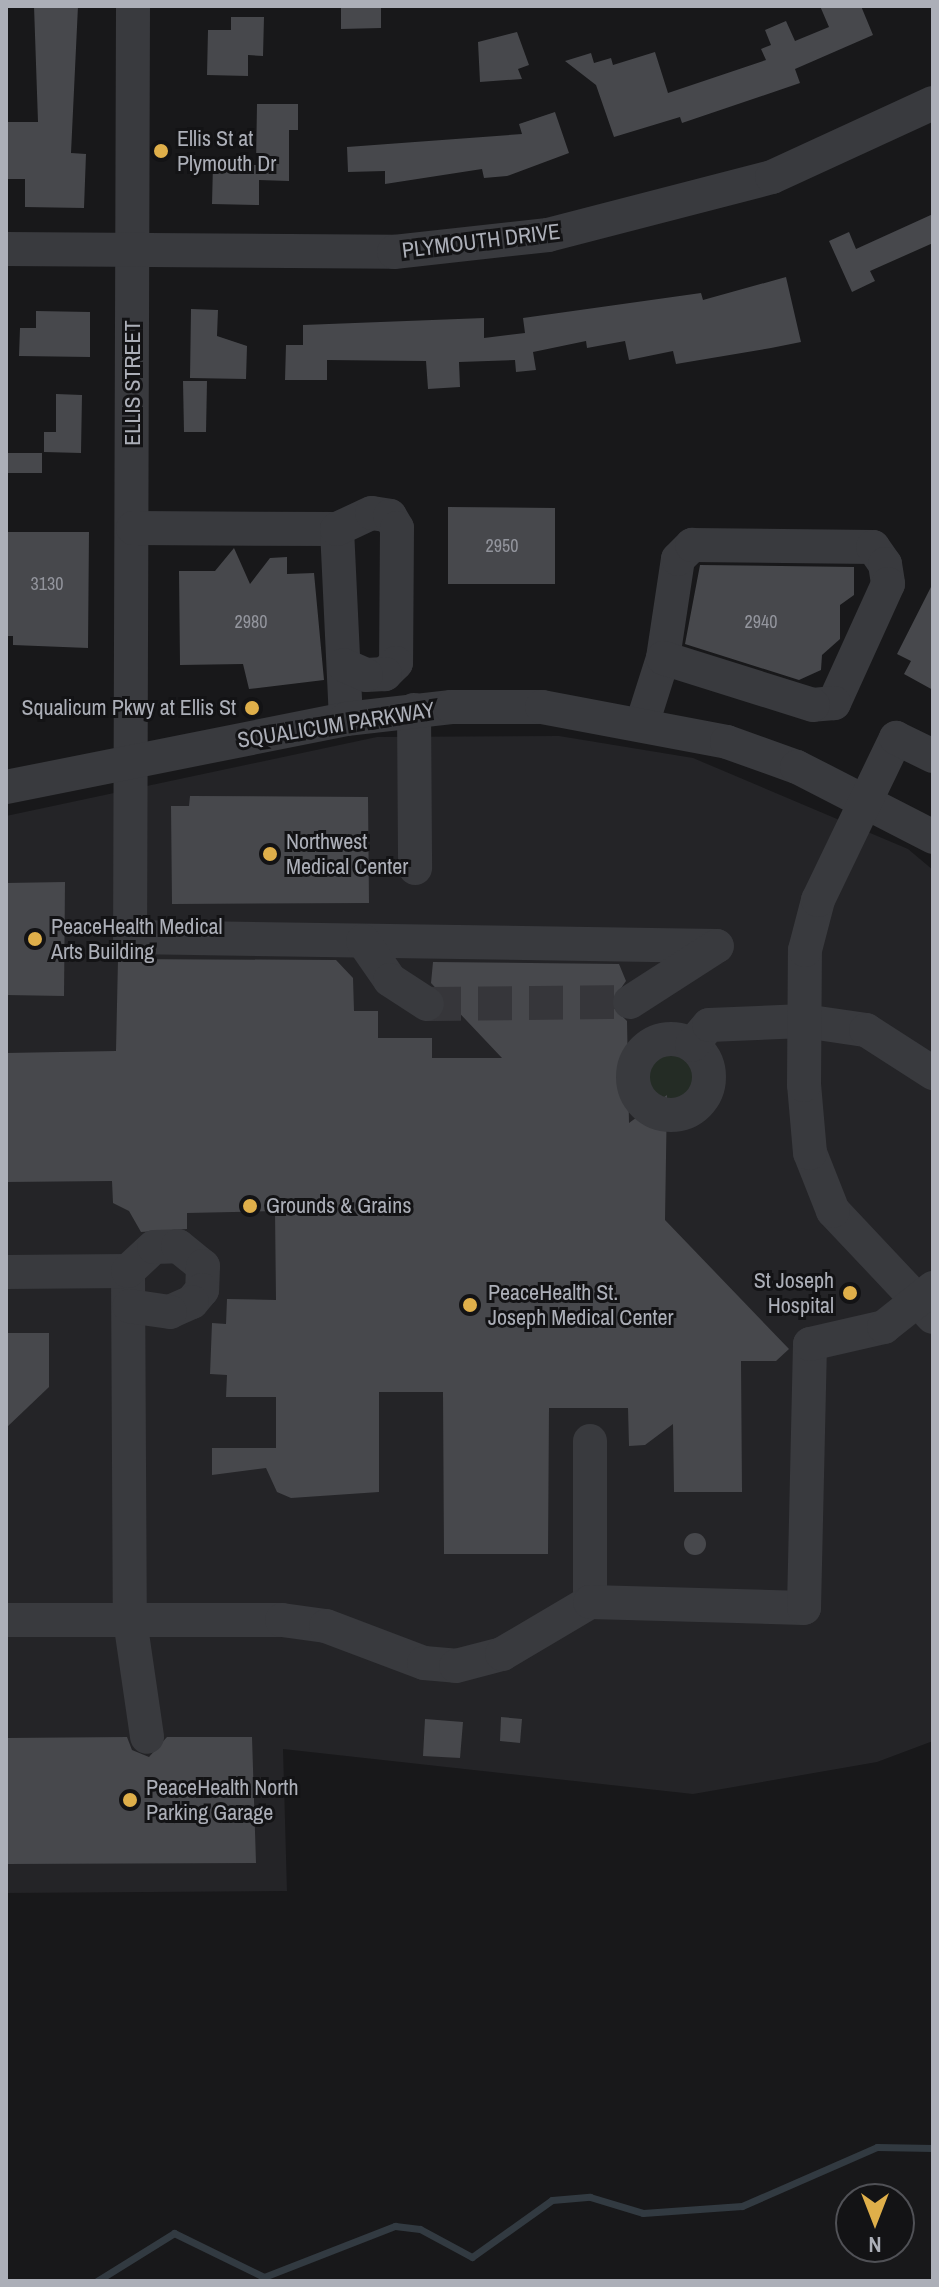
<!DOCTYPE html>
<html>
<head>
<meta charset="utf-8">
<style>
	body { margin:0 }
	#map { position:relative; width:939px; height:2287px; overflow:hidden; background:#18181a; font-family:"Archivo Narrow",sans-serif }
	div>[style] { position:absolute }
	.built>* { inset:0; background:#242427 }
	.green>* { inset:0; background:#242c25 }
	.round { border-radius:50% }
	.stream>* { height:7px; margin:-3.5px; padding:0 3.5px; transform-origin:3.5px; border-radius:3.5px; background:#323a41 }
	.building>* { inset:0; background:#47484c }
	.minor-tunnel>* { height:34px; margin-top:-17px; transform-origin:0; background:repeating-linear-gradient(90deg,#36363a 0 34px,transparent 0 51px) }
	.minor>* { height:34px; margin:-17px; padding:0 17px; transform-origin:17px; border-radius:17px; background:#393a3e }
	.minor>.ring { margin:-17px; padding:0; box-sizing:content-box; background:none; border:34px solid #393a3e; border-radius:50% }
	.dots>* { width:22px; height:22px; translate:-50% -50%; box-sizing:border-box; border:4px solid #131315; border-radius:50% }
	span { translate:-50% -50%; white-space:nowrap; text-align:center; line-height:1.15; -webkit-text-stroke:6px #131315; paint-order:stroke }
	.number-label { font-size:18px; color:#93959d }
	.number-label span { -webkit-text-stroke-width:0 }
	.poi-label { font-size:22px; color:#acafb8 }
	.left { translate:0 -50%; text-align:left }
	.right { translate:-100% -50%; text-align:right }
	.street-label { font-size:22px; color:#acafb8 }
	.frame { position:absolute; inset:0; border:8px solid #acafb8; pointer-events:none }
	.north { position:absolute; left:835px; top:2183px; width:80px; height:80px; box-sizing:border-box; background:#131315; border:2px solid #505156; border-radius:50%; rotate:180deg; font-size:22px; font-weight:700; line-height:32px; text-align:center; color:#acafb8 }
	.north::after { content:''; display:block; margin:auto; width:28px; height:36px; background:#dfaf4a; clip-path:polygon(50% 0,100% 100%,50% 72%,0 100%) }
</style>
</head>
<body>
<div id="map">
	<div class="built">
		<div style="clip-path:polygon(559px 736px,693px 758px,908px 849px,933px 870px,933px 1741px,877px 1762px,693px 1794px,283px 1749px,287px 1891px,6px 1893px,6px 816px,377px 737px)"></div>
	</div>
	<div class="green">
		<div class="round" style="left:640px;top:1048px;width:60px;height:60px"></div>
	</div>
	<div class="stream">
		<div style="left:97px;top:2281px;width:91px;rotate:-31.9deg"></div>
		<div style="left:174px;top:2233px;width:100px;rotate:26.1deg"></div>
		<div style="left:264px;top:2277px;width:141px;rotate:-21.3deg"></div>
		<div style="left:395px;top:2226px;width:25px;rotate:7deg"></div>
		<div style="left:420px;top:2229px;width:59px;rotate:28.3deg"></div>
		<div style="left:472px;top:2257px;width:98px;rotate:-35.5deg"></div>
		<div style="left:552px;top:2200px;width:38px;rotate:-5deg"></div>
		<div style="left:590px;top:2197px;width:55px;rotate:16.8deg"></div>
		<div style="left:643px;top:2213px;width:99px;rotate:-4deg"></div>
		<div style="left:742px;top:2206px;width:147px;rotate:-23.6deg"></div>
		<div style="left:877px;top:2147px;width:56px;rotate:1deg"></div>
	</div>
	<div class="building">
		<div style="clip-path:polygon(34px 6px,78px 6px,71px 153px,86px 154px,84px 208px,25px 207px,25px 179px,6px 179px,6px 122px,38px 122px)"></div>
		<div style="clip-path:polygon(341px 6px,381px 6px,381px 28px,341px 29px)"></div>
		<div style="clip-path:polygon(820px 6px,861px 6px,873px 35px,795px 69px,800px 83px,682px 123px,680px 117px,614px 137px,596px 85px,565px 61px,591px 53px,594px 63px,611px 58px,613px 65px,655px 52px,668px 93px,766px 60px,761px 49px,771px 45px,765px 30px,786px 21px,795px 41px,829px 27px)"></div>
		<div style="clip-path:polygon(231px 17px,264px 17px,263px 56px,248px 55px,248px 76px,207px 75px,208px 30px,231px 30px)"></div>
		<div style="clip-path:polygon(517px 32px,529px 65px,518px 69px,522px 79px,480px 82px,478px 42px)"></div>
		<div style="clip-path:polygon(257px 104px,298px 104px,298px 130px,289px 130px,289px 181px,259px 180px,259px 205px,212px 204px,213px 164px,256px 165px)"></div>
		<div style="clip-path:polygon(555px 112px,569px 153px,507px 176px,484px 178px,482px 169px,385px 184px,385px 171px,348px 172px,347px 147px,522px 134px,519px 124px)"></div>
		<div style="clip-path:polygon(933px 214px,933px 243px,870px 271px,875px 281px,852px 292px,829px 241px,849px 232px,856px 249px)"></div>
		<div style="clip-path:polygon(786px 277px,801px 342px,771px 348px,676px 364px,673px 351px,629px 360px,625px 341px,587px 348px,586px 341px,533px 352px,536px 370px,516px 372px,515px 360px,459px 362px,460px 387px,428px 389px,426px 361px,327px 360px,327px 380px,285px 380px,286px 345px,303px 345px,303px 325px,484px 318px,484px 338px,525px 333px,523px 318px,701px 293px,703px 300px)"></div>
		<div style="clip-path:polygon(191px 309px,218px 310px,217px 336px,247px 346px,246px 379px,190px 378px)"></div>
		<div style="clip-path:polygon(36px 311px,90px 312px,90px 357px,19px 356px,20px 328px,36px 328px)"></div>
		<div style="clip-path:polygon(183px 381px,207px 381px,206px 432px,184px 432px)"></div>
		<div style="clip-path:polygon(56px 394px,82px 395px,81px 453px,44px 452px,44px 432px,56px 432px)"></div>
		<div style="clip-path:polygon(6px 453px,42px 453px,42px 473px,6px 473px)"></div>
		<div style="clip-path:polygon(448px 507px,555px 508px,555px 584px,448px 584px)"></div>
		<div style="clip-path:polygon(6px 532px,89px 532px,88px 648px,13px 645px,13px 636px,6px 636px)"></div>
		<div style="clip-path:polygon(234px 548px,250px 584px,270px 558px,287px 557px,287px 574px,314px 573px,324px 680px,249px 689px,243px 664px,180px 665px,179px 571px,215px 571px)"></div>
		<div style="clip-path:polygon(700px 565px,854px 567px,854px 595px,840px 605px,840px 639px,822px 655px,821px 670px,799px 680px,685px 644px)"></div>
		<div style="clip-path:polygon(933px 583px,933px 690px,904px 674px,911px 661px,897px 654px)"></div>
		<div style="clip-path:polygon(190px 796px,368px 797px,369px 903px,172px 904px,171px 806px,189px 806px)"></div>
		<div style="clip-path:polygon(65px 882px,64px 996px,6px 995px,6px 883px)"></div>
		<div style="clip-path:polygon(118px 959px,336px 960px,353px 978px,354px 1011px,378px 1011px,378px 1038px,432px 1038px,432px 1058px,502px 1058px,431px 983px,433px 962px,619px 964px,626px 981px,610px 1004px,627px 1021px,629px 1123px,667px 1095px,665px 1220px,789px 1349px,776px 1361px,741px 1361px,742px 1492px,674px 1492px,673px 1424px,645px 1445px,629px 1446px,628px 1408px,549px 1408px,548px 1554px,444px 1554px,443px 1392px,379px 1392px,379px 1492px,291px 1498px,277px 1492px,266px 1468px,212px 1475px,212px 1448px,276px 1448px,276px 1397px,226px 1397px,227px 1375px,210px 1374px,212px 1323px,226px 1324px,227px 1299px,276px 1300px,275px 1211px,187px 1213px,187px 1229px,141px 1232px,129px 1211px,113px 1203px,112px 1181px,6px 1182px,6px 1053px,116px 1051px)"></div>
		<div style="clip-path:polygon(6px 1333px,49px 1333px,49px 1387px,6px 1428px)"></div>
		<div class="round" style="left:684px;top:1533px;width:22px;height:22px"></div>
		<div style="clip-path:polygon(501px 1717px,522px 1719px,520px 1743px,500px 1741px)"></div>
		<div style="clip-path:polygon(425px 1719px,463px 1722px,460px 1758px,423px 1756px)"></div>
		<div style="clip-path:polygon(127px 1737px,132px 1750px,149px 1757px,167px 1737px,252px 1737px,256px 1863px,6px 1864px,6px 1738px)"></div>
	</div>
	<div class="minor-tunnel">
		<div style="left:427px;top:1004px;width:203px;rotate:-0.6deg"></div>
	</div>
	<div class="minor">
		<div style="left:133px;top:6px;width:931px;rotate:90.18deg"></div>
		<div style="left:130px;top:937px;width:587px;rotate:0.88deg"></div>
		<div style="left:6px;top:249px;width:388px;rotate:0.4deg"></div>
		<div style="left:394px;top:252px;width:155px;rotate:-6.3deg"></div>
		<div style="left:548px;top:235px;width:231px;rotate:-14.5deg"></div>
		<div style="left:772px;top:177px;width:177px;rotate:-24.7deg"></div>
		<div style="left:133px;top:528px;width:204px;rotate:0.3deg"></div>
		<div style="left:337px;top:529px;width:190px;rotate:87.3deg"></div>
		<div style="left:337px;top:529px;width:38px;rotate:-25deg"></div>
		<div style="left:372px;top:513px;width:18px;rotate:9deg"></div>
		<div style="left:390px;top:516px;width:14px;rotate:60deg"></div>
		<div style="left:397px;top:528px;width:135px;rotate:90.4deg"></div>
		<div style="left:396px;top:663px;width:16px;rotate:135deg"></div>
		<div style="left:385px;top:674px;width:19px;rotate:177deg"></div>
		<div style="left:366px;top:675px;width:24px;rotate:-156deg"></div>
		<div style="left:414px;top:710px;width:158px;rotate:89.6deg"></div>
		<div style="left:643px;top:721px;width:66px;rotate:-72.4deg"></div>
		<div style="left:663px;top:658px;width:100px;rotate:-81.4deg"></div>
		<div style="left:678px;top:559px;width:20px;rotate:-45deg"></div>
		<div style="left:692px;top:545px;width:181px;rotate:0.6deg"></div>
		<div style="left:873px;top:547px;width:21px;rotate:55deg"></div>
		<div style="left:885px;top:564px;width:20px;rotate:81deg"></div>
		<div style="left:888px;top:584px;width:131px;rotate:114.4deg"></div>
		<div style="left:834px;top:703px;width:21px;rotate:175deg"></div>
		<div style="left:813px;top:705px;width:157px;rotate:-162.6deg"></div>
		<div style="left:6px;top:787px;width:347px;rotate:-11.3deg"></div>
		<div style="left:346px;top:719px;width:106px;rotate:-6.5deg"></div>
		<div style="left:451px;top:707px;width:91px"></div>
		<div style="left:542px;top:707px;width:188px;rotate:10.7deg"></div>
		<div style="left:727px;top:742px;width:74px;rotate:19.7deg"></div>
		<div style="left:797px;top:767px;width:153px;rotate:27.2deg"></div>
		<div style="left:363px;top:941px;width:47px;rotate:55.3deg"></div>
		<div style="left:390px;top:980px;width:44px;rotate:33deg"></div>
		<div style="left:630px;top:1002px;width:103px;rotate:-32.8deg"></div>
		<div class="ring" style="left:633px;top:1039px;width:42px;height:42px"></div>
		<div style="left:692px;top:1045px;width:26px;rotate:-50deg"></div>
		<div style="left:709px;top:1025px;width:95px;rotate:-2.4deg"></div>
		<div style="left:804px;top:1021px;width:63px;rotate:8.3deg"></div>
		<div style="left:866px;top:1030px;width:80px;rotate:32.7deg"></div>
		<div style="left:128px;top:1271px;width:349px;rotate:89.7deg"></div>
		<div style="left:130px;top:1620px;width:118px;rotate:81.7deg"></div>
		<div style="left:6px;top:1272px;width:122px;rotate:-0.5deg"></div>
		<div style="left:128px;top:1271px;width:35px;rotate:-43deg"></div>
		<div style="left:154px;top:1247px;width:24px;rotate:-2deg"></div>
		<div style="left:178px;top:1246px;width:32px;rotate:39deg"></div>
		<div style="left:203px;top:1266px;width:24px;rotate:92deg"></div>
		<div style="left:202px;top:1290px;width:16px;rotate:130deg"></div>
		<div style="left:192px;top:1302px;width:24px;rotate:156deg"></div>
		<div style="left:170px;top:1312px;width:41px;rotate:-171.7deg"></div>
		<div style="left:933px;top:1317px;width:146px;rotate:-133.3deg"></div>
		<div style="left:833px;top:1211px;width:62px;rotate:-111.6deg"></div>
		<div style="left:810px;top:1153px;width:68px;rotate:-95deg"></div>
		<div style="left:804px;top:1085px;width:135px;rotate:-89.6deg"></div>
		<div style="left:805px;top:950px;width:52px;rotate:-75.4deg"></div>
		<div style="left:818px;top:900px;width:180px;rotate:-64.3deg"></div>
		<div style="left:896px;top:738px;width:41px;rotate:25.9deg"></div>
		<div style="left:590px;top:1441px;width:161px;rotate:90deg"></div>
		<div style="left:6px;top:1620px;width:276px"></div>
		<div style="left:282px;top:1620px;width:44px;rotate:7.8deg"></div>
		<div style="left:326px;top:1626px;width:105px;rotate:20.7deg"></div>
		<div style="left:424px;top:1663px;width:32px;rotate:5deg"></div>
		<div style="left:456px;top:1666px;width:48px;rotate:-14.6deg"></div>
		<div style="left:502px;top:1654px;width:102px;rotate:-30.6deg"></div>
		<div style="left:590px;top:1602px;width:214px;rotate:1.6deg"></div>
		<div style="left:804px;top:1608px;width:264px;rotate:-88.7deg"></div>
		<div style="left:810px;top:1344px;width:76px;rotate:-12.9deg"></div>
		<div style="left:884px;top:1327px;width:63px;rotate:-38.5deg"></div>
	</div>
	<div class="dots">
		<div style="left:161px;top:151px;background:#dfaf4a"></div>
		<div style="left:252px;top:708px;background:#dfaf4a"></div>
		<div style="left:270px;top:854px;background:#dfaf4a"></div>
		<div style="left:35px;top:939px;background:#dfaf4a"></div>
		<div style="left:250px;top:1206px;background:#dfaf4a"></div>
		<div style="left:850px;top:1293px;background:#dfaf4a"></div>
		<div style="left:470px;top:1305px;background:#dfaf4a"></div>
		<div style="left:130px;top:1800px;background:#dfaf4a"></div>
	</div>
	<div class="number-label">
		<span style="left:502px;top:546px">2950</span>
		<span style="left:47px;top:584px">3130</span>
		<span style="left:251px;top:622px">2980</span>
		<span style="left:761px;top:622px">2940</span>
	</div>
	<div class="poi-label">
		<span class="left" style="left:177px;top:151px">Ellis St at<br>Plymouth Dr</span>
		<span class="right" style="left:236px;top:708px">Squalicum Pkwy at Ellis St</span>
		<span class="left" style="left:286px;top:854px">Northwest<br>Medical Center</span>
		<span class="left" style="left:51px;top:939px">PeaceHealth Medical<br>Arts Building</span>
		<span class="left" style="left:266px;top:1206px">Grounds &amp; Grains</span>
		<span class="right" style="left:834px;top:1293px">St Joseph<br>Hospital</span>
		<span class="left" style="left:488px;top:1305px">PeaceHealth St.<br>Joseph Medical Center</span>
		<span class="left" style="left:146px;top:1800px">PeaceHealth North<br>Parking Garage</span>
	</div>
	<div class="street-label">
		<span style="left:481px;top:241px;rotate:-7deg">PLYMOUTH DRIVE</span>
		<span style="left:133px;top:383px;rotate:-90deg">ELLIS STREET</span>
		<span style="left:336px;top:725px;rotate:-9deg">SQUALICUM PARKWAY</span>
	</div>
	<div class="frame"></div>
	<div class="north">N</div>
</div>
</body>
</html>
